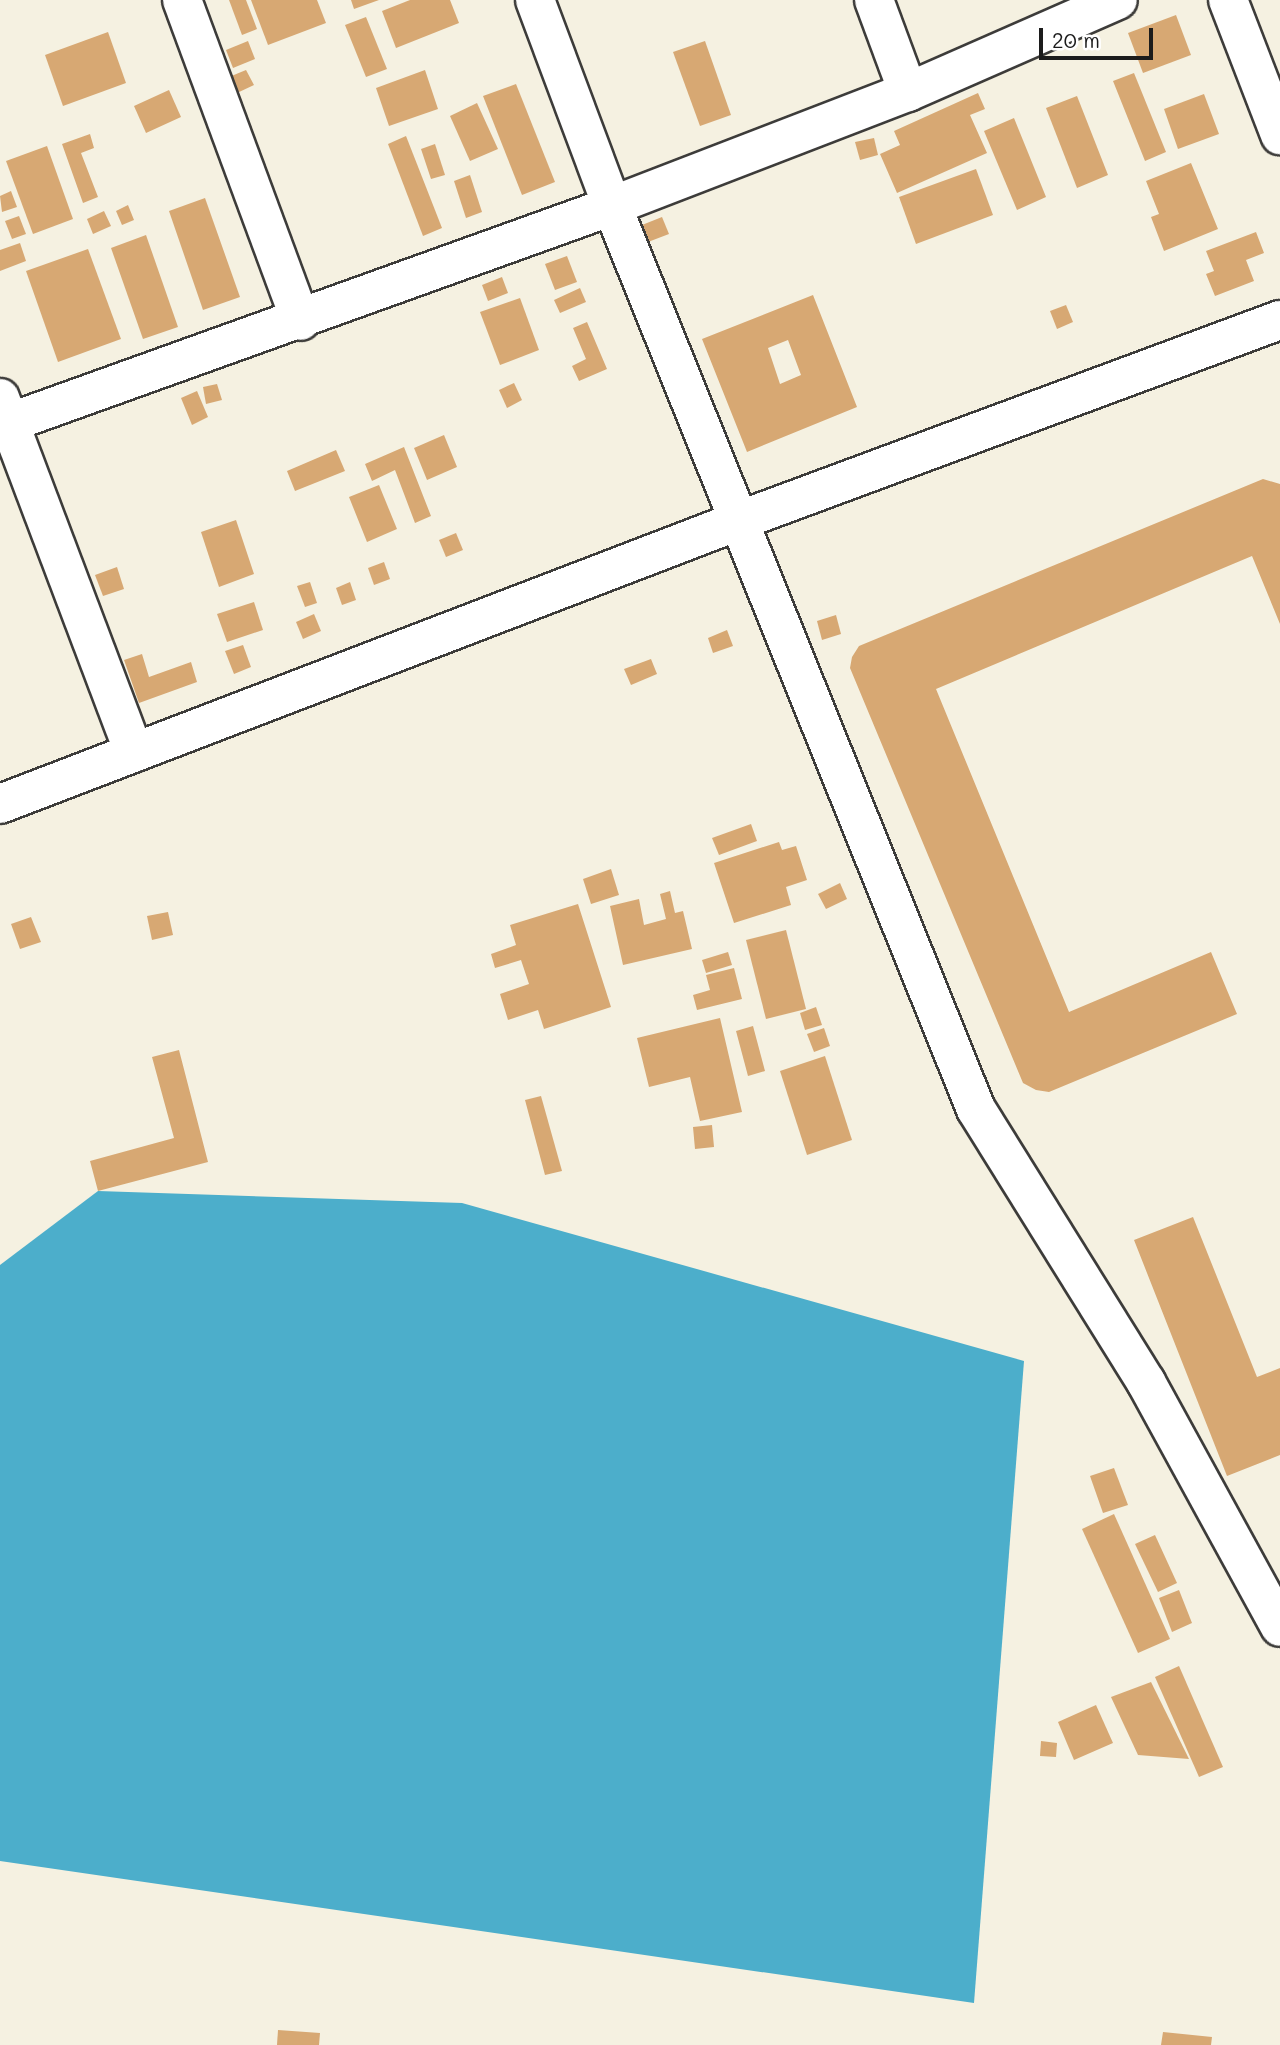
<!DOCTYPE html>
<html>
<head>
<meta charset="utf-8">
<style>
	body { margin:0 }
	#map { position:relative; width:1280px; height:2045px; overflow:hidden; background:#f5f1e1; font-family:Mali,sans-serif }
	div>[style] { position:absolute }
	.water>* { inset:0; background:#4caecb }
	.building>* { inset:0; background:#d7a873 }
	.roads { filter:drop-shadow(2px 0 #3d3c3a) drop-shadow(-2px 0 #3d3c3a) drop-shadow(0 2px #3d3c3a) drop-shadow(0 -2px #3d3c3a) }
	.minor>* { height:38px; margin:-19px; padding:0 19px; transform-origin:19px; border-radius:19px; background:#fff }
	span { translate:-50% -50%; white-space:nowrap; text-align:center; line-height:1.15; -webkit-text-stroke:5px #fff; paint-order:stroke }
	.scale { position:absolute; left:1039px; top:28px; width:114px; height:32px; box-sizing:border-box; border:4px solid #1c1c1c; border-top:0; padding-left:9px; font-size:21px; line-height:24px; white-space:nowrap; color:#1c1c1c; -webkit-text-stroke:5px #fff; paint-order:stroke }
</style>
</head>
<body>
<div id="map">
	<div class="water">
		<div style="clip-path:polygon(98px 1191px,462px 1203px,1024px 1361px,974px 2003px,0 1861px,0 1265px)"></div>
	</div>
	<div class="building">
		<div style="clip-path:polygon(229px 0,246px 0,257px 29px,242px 35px)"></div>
		<div style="clip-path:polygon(251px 0,317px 0,326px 23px,268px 45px)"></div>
		<div style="clip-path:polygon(351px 0,379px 0,354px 9px)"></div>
		<div style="clip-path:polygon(410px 0,450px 0,459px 23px,396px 48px,382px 11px)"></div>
		<div style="clip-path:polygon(1176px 15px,1191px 55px,1143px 73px,1128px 33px)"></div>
		<div style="clip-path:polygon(366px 17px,387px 69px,366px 77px,345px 25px)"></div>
		<div style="clip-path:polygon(108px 32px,126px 83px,63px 106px,45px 55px)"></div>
		<div style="clip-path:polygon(248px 41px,255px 59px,233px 68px,226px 50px)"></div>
		<div style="clip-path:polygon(705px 41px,731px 115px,700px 126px,673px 52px)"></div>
		<div style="clip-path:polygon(246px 70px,254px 85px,237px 93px,229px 77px)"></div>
		<div style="clip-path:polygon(425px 70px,438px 109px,389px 126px,376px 88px)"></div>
		<div style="clip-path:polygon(1134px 73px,1166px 152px,1145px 161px,1113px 81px)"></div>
		<div style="clip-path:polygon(516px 84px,555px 182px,522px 195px,483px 96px)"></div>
		<div style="clip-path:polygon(169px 90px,181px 117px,146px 133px,134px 106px)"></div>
		<div style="clip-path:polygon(978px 93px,985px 109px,970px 115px,987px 153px,897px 193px,880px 154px,900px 145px,894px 131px)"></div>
		<div style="clip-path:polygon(1204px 94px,1219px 134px,1178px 149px,1164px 109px)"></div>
		<div style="clip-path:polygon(1077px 96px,1108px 175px,1077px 188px,1046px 108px)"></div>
		<div style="clip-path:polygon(477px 103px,498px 149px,470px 161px,450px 116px)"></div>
		<div style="clip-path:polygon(1014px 118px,1046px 197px,1017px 210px,984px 131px)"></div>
		<div style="clip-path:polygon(90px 134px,94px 148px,81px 153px,98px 197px,83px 203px,62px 144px)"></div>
		<div style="clip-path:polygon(406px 136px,442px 228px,423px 236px,388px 144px)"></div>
		<div style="clip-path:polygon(874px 138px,878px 155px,860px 160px,855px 142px)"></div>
		<div style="clip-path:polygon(435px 144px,445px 175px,431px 179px,421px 149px)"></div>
		<div style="clip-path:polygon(47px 146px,73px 219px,33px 234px,6px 161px)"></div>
		<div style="clip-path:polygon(1191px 163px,1218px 229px,1164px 251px,1151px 217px,1159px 214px,1146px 181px)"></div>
		<div style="clip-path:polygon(976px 169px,993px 215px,916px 244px,899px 197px)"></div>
		<div style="clip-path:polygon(470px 175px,482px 212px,466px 218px,454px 181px)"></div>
		<div style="clip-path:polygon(11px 191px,17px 207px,2px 212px,0 196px)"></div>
		<div style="clip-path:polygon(205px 198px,240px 297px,203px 310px,169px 211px)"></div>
		<div style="clip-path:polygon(128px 205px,134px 220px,122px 225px,116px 211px)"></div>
		<div style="clip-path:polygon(104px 211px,111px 226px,93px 234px,87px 219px)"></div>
		<div style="clip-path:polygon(19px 216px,26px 234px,12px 239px,5px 221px)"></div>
		<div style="clip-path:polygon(662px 217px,669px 234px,648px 242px,642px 225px)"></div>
		<div style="clip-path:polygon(1256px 232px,1264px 253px,1246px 260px,1254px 281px,1215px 296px,1206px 274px,1214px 271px,1206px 251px)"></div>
		<div style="clip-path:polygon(146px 235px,178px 327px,143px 339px,111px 248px)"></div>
		<div style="clip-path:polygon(20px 243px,26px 261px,0 271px,0 250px)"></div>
		<div style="clip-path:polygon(88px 249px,121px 339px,58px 362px,26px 271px)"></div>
		<div style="clip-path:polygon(567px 256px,577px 282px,555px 290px,545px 264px)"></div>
		<div style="clip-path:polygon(502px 277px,508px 293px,488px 301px,482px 285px)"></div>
		<div style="clip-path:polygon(580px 288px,586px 302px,560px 313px,554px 300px)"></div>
		<div style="clip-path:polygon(evenodd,813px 295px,857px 407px,747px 452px,702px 339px,813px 295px,788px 340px,801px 375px,780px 384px,768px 348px,788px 340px)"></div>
		<div style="clip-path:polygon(520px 298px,539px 350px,500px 365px,480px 312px)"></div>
		<div style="clip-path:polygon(1066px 305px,1073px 322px,1057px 329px,1050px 311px)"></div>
		<div style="clip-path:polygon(587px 322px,607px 369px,579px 381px,572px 366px,586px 359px,573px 328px)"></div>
		<div style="clip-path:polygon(514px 383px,522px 400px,507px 408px,499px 390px)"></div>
		<div style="clip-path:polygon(217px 384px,222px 400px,206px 404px,203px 387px)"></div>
		<div style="clip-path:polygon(197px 391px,208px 417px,192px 425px,181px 398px)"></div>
		<div style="clip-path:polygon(444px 435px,457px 467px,427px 480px,414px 448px)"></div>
		<div style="clip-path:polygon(404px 447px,431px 516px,415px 523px,395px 470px,372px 481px,365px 464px)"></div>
		<div style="clip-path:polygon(336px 450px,345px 471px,295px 491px,287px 471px)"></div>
		<div style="clip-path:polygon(1263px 479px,1280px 484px,1280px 624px,1252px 556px,936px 689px,1069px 1012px,1211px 952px,1237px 1014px,1049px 1092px,1036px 1090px,1023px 1083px,850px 668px,852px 657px,859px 646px)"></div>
		<div style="clip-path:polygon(379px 485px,397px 529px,367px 542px,349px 497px)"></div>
		<div style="clip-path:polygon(236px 520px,254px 574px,219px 587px,201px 532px)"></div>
		<div style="clip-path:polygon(456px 533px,463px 550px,446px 557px,439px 540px)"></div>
		<div style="clip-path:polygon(384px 562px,390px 579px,374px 585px,368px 568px)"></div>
		<div style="clip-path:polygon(117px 567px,124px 589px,103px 596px,95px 575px)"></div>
		<div style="clip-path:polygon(310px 582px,317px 603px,305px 607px,297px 586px)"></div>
		<div style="clip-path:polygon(350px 582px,356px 600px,342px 605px,336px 588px)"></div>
		<div style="clip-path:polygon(254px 602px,263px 630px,227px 642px,217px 614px)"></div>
		<div style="clip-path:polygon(314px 614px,321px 631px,303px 639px,296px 622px)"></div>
		<div style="clip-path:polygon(836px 615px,841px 634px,822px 640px,817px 621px)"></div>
		<div style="clip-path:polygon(727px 630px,733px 646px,713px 653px,708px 638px)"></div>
		<div style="clip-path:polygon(243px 645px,251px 667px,234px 674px,225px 651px)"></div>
		<div style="clip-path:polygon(142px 654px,149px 677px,191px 662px,197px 682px,139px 703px,124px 660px)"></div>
		<div style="clip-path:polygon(651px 659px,657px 674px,631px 685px,624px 669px)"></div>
		<div style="clip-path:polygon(751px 824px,757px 841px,719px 855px,712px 838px)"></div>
		<div style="clip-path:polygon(779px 842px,782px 850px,796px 846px,807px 880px,786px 887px,791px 905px,734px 923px,714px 863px)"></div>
		<div style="clip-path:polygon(611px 869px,619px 895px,591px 904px,583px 879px)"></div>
		<div style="clip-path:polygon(840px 883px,847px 899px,826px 909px,818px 894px)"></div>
		<div style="clip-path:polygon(670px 891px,675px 913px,683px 911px,692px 949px,623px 965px,610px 906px,639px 899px,644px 925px,666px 919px,660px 894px)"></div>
		<div style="clip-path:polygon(578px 904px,611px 1007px,544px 1029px,538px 1010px,508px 1020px,500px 994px,529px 984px,521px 960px,495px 968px,491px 954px,516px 945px,510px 925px)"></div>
		<div style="clip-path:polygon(168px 912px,173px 935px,152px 940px,147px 916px)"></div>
		<div style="clip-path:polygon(31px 917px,41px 942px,20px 949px,11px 924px)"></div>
		<div style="clip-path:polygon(786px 930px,806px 1009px,766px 1019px,746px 940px)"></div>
		<div style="clip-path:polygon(728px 952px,732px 965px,706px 973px,702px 960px)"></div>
		<div style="clip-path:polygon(734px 968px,742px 999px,697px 1010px,693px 995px,710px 990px,706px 975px)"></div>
		<div style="clip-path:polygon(816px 1007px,822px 1025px,805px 1030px,800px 1013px)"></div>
		<div style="clip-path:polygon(720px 1018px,742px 1112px,700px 1121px,690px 1077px,649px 1087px,637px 1038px)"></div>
		<div style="clip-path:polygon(753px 1026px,765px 1071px,748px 1076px,736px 1031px)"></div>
		<div style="clip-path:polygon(824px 1028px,830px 1046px,814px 1052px,807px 1034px)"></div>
		<div style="clip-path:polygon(179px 1050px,208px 1162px,98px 1191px,90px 1161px,174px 1138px,152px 1057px)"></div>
		<div style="clip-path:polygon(825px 1056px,852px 1140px,807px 1155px,780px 1071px)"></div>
		<div style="clip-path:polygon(541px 1096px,562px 1171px,545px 1175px,525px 1100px)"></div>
		<div style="clip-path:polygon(712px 1125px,714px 1147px,695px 1149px,693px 1127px)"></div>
		<div style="clip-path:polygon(1193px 1217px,1257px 1377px,1280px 1368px,1280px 1455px,1227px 1476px,1134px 1240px)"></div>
		<div style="clip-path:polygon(1114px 1468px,1128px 1505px,1103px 1513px,1090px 1476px)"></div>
		<div style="clip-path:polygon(1114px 1514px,1170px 1639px,1138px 1653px,1082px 1529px)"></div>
		<div style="clip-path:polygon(1155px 1535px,1177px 1583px,1158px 1592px,1135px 1544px)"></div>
		<div style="clip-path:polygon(1179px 1590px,1192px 1623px,1172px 1632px,1159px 1598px)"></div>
		<div style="clip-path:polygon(1179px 1666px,1223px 1767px,1199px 1777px,1155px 1677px)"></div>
		<div style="clip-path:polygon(1151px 1682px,1189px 1759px,1138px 1755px,1111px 1697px)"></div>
		<div style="clip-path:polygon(1096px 1705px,1113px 1743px,1074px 1760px,1058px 1722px)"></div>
		<div style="clip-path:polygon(1041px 1741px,1057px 1743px,1056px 1757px,1040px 1756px)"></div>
		<div style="clip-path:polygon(278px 2030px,320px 2033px,319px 2045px,277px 2045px)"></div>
		<div style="clip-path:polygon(1163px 2032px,1212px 2037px,1211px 2045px,1161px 2045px)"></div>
	</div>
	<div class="roads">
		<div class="minor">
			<div style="left:182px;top:0;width:342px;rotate:69.7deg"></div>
			<div style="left:535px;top:0;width:220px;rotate:69.5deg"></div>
			<div style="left:612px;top:206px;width:974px;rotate:68.05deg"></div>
			<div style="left:976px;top:1109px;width:322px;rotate:58.1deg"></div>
			<div style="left:1146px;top:1382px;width:279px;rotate:61.3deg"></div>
			<div style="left:874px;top:0;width:98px;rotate:69.7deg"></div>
			<div style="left:1228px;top:0;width:145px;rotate:68.9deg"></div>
			<div style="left:0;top:398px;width:379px;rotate:69.3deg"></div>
			<div style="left:0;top:426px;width:650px;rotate:-19.77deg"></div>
			<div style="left:612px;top:206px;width:317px;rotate:-21.1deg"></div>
			<div style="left:908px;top:92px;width:229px;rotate:-23.7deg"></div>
			<div style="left:0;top:804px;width:790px;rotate:-20.98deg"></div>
			<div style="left:738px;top:521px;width:578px;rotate:-20.35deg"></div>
		</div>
	</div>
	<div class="scale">20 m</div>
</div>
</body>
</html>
